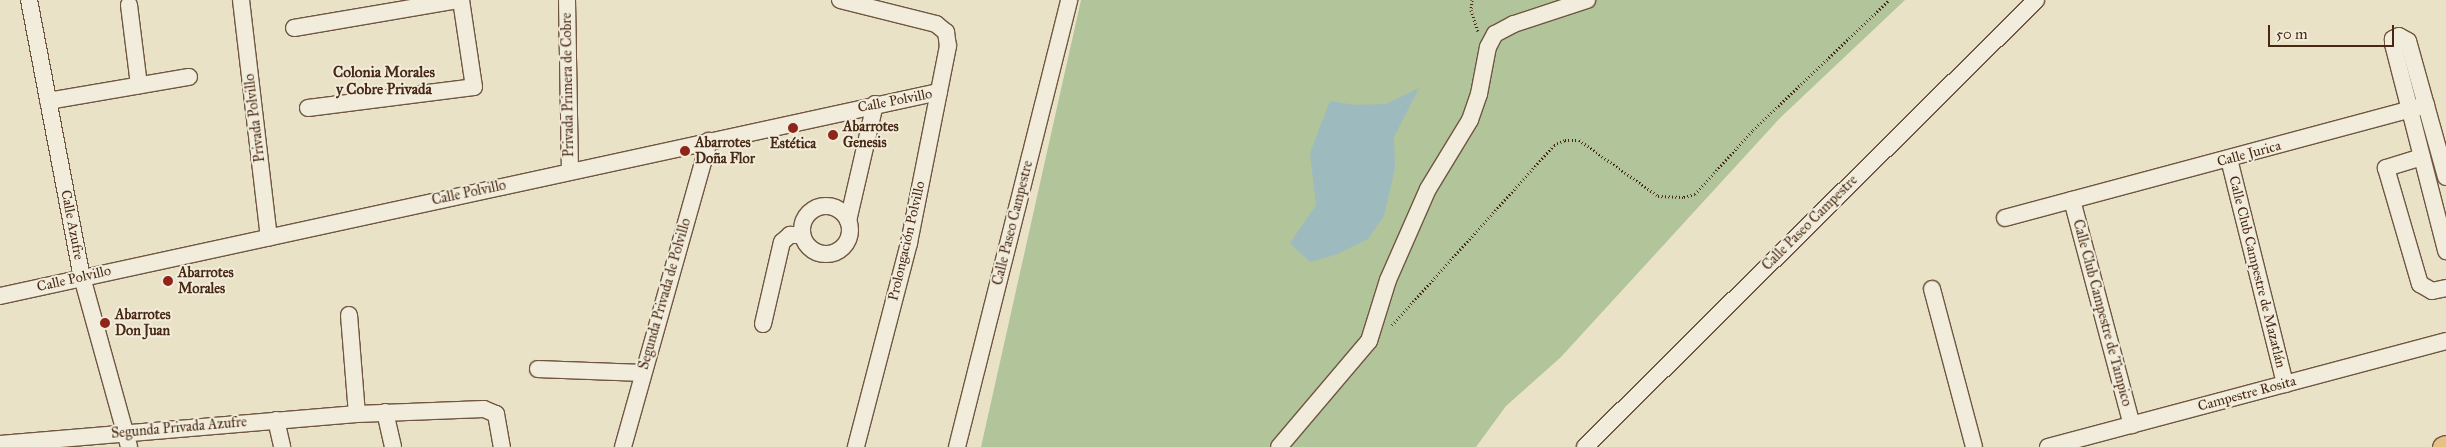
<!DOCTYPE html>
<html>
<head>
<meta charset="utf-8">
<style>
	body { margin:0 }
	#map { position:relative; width:2446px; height:447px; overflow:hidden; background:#eae2c7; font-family:"IM FELL Great Primer",serif }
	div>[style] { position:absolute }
	.green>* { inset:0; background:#b2c499 }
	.water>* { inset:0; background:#9dbbbf }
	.path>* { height:3px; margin-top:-1.5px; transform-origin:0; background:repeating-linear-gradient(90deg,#482813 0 1px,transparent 0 3.5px) }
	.roads { filter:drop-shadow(1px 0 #705640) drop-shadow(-1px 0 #705640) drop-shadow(0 1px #705640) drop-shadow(0 -1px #705640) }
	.minor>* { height:16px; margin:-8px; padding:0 8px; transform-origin:8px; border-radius:8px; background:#f1ecdb }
	.minor>.ring { margin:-8px; padding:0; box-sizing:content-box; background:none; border:16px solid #f1ecdb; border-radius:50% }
	.major>* { height:21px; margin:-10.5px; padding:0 10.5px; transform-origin:10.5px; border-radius:10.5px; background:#e5c184 }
	.dots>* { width:14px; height:14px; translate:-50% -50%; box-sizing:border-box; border:2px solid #f1ecdb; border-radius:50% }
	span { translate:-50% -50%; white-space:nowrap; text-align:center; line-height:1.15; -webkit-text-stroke:4px #f1ecdb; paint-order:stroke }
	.street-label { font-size:14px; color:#482813 }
	.poi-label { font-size:14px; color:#482813; font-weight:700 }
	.left { translate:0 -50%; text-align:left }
	.neighbourhood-label { font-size:15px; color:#482813; font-weight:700 }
	.scale { position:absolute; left:2268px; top:25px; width:126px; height:22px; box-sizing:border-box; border:2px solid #482813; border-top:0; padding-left:6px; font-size:15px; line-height:18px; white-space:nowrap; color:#482813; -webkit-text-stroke:4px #f1ecdb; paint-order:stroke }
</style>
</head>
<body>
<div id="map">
	<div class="green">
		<div style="clip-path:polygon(1081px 0,1905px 0,1780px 118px,1561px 357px,1506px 406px,1476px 447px,981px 447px)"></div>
	</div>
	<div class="water">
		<div style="clip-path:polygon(1419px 88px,1394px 137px,1395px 168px,1384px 216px,1368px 239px,1335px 255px,1310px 262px,1290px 243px,1316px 205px,1310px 153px,1330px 101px,1355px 105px,1386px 104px)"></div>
	</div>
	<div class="path">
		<div style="left:1472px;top:0;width:10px;rotate:96deg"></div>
		<div style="left:1471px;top:10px;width:22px;rotate:72deg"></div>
		<div style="left:1392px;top:325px;width:242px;rotate:-48deg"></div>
		<div style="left:1554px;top:145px;width:12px;rotate:-24deg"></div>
		<div style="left:1565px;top:140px;width:14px"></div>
		<div style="left:1579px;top:140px;width:97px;rotate:35.3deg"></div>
		<div style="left:1658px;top:196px;width:26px;rotate:2deg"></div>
		<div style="left:1684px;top:197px;width:11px;rotate:-15deg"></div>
		<div style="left:1695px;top:194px;width:86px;rotate:-47.8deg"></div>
		<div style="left:1753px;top:130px;width:188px;rotate:-43.7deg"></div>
	</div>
	<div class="roads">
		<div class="minor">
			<div style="left:29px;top:0;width:282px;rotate:79.2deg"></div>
			<div style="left:82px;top:277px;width:176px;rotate:74.5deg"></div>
			<div style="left:241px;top:0;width:239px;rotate:83.3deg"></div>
			<div style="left:567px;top:0;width:171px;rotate:89deg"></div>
			<div style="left:840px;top:0;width:99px;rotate:14deg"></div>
			<div style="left:936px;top:24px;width:13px;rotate:39deg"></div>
			<div style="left:946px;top:32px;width:14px;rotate:82deg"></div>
			<div style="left:948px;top:46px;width:201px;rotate:101.2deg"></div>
			<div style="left:909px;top:243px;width:211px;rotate:104.6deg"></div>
			<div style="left:129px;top:5px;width:81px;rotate:82.9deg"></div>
			<div style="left:294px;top:28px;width:166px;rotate:-9.7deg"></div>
			<div style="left:48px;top:101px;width:143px;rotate:-9.7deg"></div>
			<div style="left:308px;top:108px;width:167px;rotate:-7.2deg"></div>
			<div style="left:474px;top:87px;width:88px;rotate:-98.5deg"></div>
			<div style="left:2422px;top:157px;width:38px;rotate:163deg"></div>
			<div style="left:2386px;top:168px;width:121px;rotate:73.7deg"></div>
			<div style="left:2420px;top:284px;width:14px;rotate:30deg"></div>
			<div style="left:2432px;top:291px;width:14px;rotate:-12deg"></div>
			<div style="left:2229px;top:159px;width:232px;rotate:76deg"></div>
			<div style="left:2446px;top:177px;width:141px;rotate:-105.6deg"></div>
			<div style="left:2408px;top:41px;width:10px;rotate:-151deg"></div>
			<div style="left:2399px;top:36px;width:7px;rotate:153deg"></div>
			<div style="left:2393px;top:39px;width:5px;rotate:90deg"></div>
			<div style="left:2393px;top:44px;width:214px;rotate:75.6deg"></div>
			<div style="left:2072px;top:200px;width:233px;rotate:75.1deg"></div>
			<div class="ring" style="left:802px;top:206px;width:32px;height:32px"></div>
			<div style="left:2005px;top:218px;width:436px;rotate:-15deg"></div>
			<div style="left:848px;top:221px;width:120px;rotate:-77deg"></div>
			<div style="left:1932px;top:289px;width:163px;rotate:75.1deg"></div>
			<div style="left:0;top:296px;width:961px;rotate:-12.26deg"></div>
			<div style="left:349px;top:315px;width:99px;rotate:85.4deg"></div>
			<div style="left:763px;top:324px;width:84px;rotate:-77deg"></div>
			<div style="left:782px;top:242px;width:11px;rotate:-41deg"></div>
			<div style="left:790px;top:235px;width:11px"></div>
			<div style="left:538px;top:369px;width:104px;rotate:2.2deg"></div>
			<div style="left:385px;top:412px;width:36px;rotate:77deg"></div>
			<div style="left:276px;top:420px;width:28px;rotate:77deg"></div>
			<div style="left:0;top:444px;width:358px;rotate:-4.8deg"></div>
			<div style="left:357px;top:414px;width:127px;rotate:-2.3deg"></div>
			<div style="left:484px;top:409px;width:13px;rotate:23deg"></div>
			<div style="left:496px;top:414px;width:34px;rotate:80deg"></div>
			<div style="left:623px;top:447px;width:318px;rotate:-74.3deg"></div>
			<div style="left:957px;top:447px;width:461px;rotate:-75.9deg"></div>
			<div style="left:1279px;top:447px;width:139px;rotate:-49.7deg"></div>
			<div style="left:1369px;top:341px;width:64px;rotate:-72.7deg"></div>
			<div style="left:1388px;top:280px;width:99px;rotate:-66.3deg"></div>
			<div style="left:1428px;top:189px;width:81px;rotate:-58.7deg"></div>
			<div style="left:1470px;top:120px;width:28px;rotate:-71deg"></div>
			<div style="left:1479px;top:94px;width:48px;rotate:-79.2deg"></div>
			<div style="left:1488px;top:47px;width:15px;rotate:-62deg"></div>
			<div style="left:1495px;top:34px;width:21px;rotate:-28deg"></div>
			<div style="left:1514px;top:24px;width:77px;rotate:-18.2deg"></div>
			<div style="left:1585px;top:447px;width:635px;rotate:-44.74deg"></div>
			<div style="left:2048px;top:447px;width:412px;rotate:-14.9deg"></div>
		</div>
		<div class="major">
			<div style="left:2443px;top:447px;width:3px;rotate:-18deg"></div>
		</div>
	</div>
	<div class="dots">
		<div style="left:793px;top:128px;background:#8f2418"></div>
		<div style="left:833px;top:135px;background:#8f2418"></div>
		<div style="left:685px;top:151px;background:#8f2418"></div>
		<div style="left:168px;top:281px;background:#8f2418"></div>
		<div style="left:105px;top:323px;background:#8f2418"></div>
	</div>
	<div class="street-label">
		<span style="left:568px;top:85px;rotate:-91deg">Privada Primera de Cobre</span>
		<span style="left:895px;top:101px;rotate:-11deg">Calle Polvillo</span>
		<span style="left:255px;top:118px;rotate:-97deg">Privada Polvillo</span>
		<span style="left:2249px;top:154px;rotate:-15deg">Calle Jurica</span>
		<span style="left:469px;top:193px;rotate:-12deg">Calle Polvillo</span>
		<span style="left:1013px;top:223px;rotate:-76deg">Calle Paseo Campestre</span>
		<span style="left:1810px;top:223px;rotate:-45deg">Calle Paseo Campestre</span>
		<span style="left:72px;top:225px;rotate:79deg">Calle Azufre</span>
		<span style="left:907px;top:241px;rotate:-77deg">Prolongación Polvillo</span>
		<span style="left:2257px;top:272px;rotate:76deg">Calle Club Campestre de Mazatlán</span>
		<span style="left:74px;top:279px;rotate:-13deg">Calle Polvillo</span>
		<span style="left:665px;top:294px;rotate:-74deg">Segunda Privada de Polvillo</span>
		<span style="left:2102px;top:313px;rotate:75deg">Calle Club Campestre de Tampico</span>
		<span style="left:2247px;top:394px;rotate:-15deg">Campestre Rosita</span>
		<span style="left:179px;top:428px;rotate:-5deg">Segunda Privada Azufre</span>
	</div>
	<div class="poi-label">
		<span class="left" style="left:843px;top:135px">Abarrotes<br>Genesis</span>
		<span class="left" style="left:695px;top:151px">Abarrotes<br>Doña Flor</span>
		<span style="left:793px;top:144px">Estética</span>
		<span class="left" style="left:178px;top:281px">Abarrotes<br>Morales</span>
		<span class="left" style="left:115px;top:323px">Abarrotes<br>Don Juan</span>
	</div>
	<div class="neighbourhood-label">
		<span style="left:384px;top:81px">Colonia Morales<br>y Cobre Privada</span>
	</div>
	<div class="scale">50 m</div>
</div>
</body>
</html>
